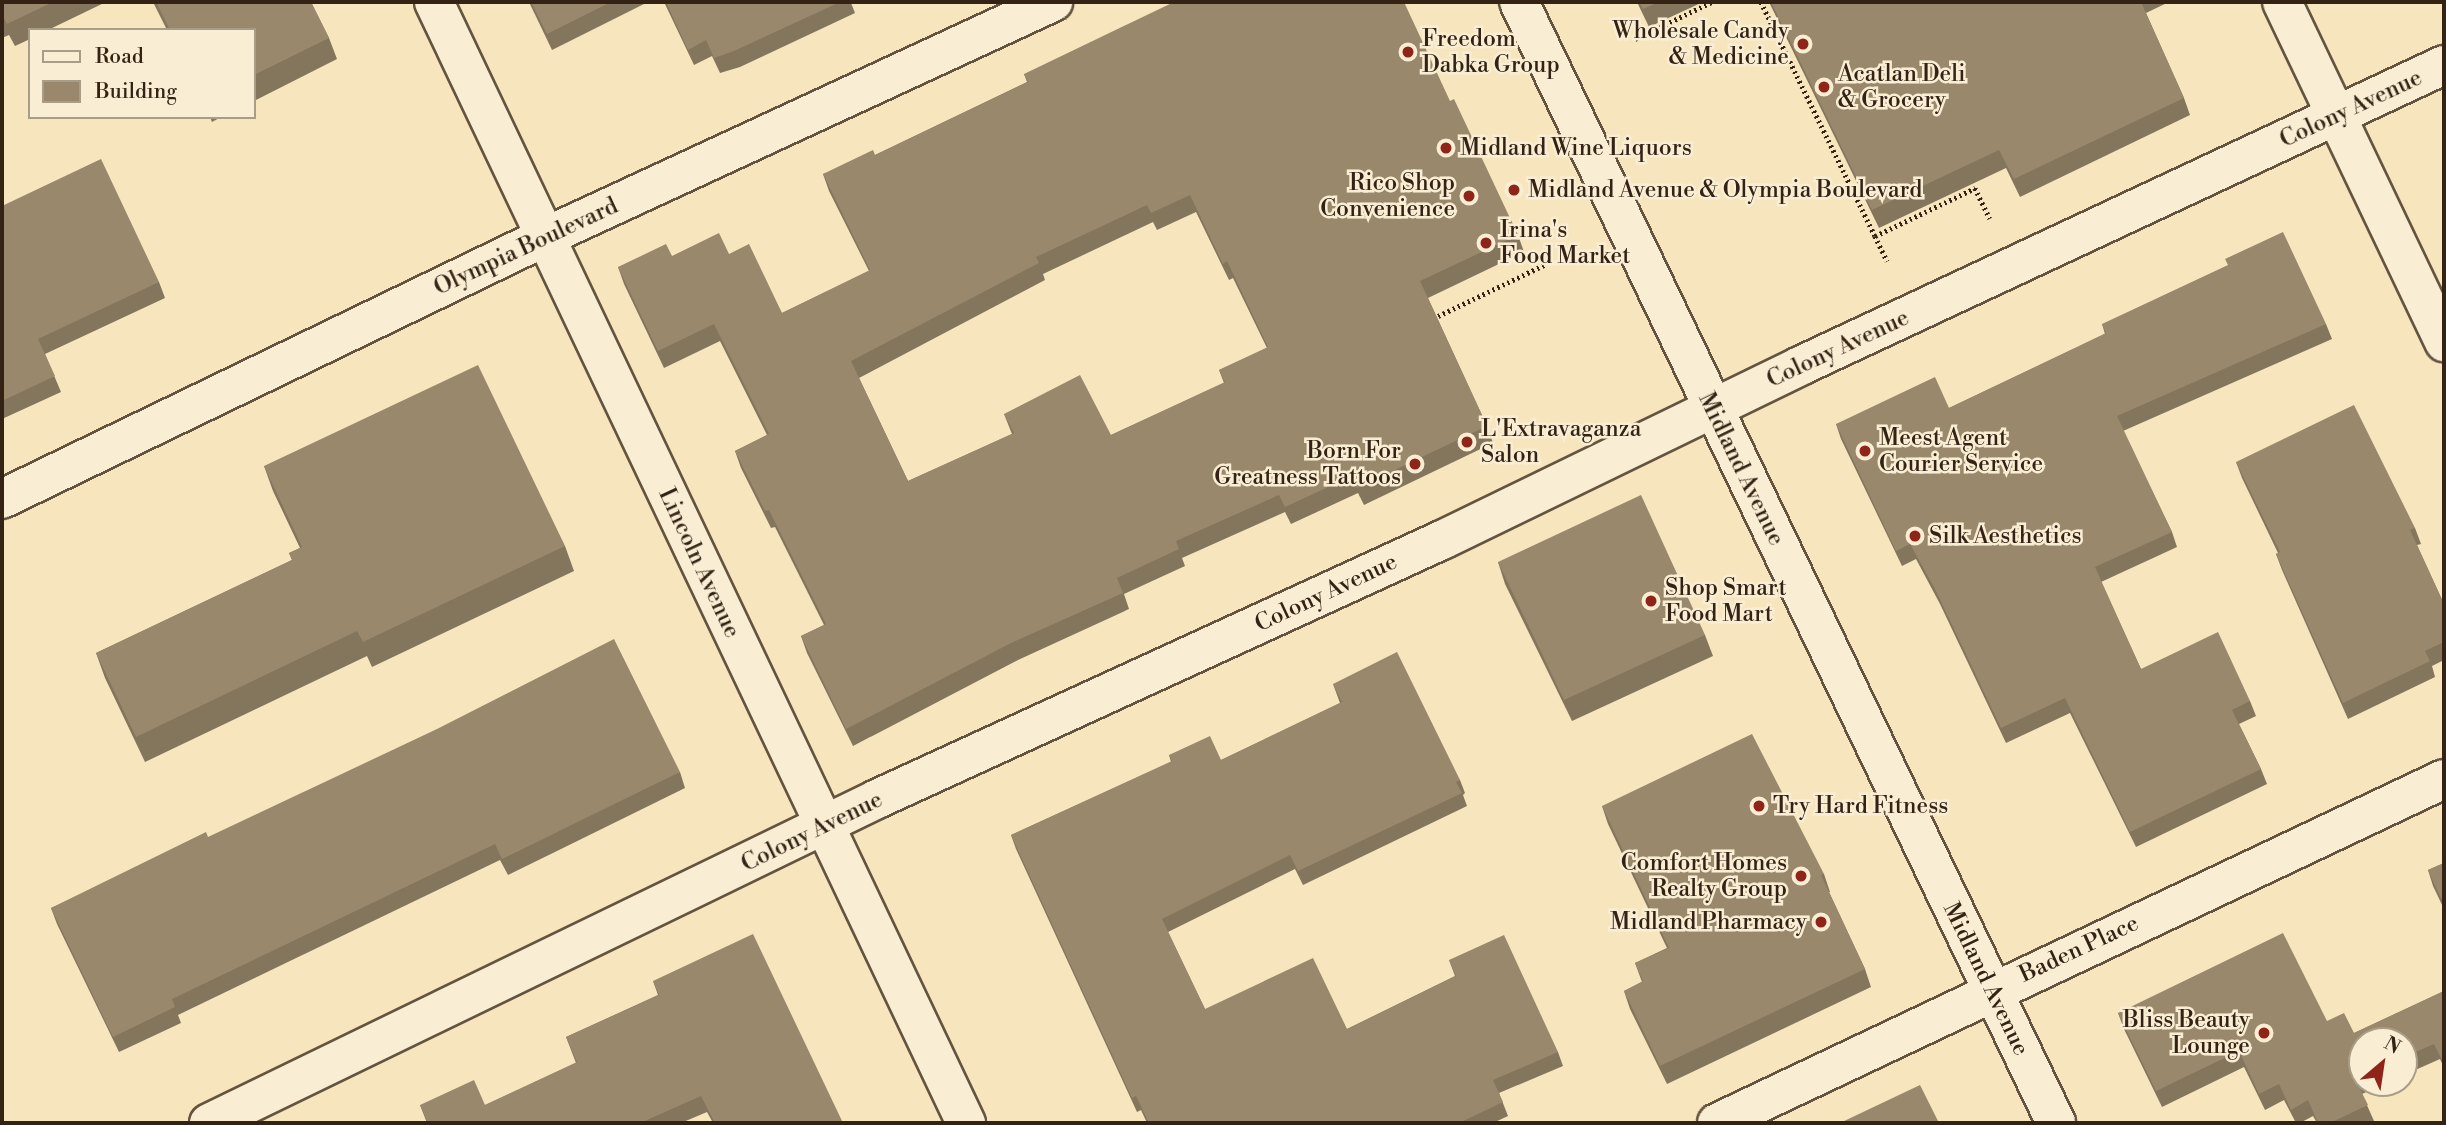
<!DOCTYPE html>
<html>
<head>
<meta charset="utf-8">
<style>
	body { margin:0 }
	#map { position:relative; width:2446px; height:1125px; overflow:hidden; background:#f6e5bd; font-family:"Libre Bodoni",serif }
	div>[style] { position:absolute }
	.path>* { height:4.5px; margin-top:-2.25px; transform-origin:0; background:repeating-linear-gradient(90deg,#342315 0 2px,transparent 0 5.5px) }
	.roads { filter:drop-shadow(2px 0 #64543f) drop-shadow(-2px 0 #64543f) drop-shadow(0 2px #64543f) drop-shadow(0 -2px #64543f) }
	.street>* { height:38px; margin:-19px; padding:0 19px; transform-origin:19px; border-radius:19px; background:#f9eed4 }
	.secondary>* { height:38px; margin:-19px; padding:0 19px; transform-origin:19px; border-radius:19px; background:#f9eed4 }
	.wall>* { inset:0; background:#84755d }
	.building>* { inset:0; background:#99886c }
	.dots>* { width:19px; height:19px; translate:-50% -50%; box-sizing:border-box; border:4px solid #f9eed4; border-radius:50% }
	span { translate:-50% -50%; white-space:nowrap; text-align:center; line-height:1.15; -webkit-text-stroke:5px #f9eed4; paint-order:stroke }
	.poi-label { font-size:23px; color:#342315 }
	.right { translate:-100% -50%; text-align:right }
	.left { translate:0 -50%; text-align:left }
	.street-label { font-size:23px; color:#342315 }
	.frame { position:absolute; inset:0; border:4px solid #342315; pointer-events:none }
	.legend { position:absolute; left:28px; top:28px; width:228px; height:91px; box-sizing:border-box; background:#f9eed4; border:2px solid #aa9d88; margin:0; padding:9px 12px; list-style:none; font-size:21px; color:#342315 }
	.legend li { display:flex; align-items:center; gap:14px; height:35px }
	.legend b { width:35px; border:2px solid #aa9d88 }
	.north { position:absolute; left:2348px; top:1027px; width:70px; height:70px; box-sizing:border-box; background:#f9eed4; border:2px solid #aa9d88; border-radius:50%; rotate:29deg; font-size:19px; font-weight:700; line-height:28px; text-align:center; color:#342315 }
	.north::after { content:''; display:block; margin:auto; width:24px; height:32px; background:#8f2418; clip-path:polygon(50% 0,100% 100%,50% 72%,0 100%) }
</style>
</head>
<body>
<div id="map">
	<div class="path">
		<div style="left:1761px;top:2px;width:260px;rotate:64deg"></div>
		<div style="left:1875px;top:236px;width:111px;rotate:-25.6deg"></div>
		<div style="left:1975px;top:188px;width:34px;rotate:64deg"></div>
		<div style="left:1635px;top:39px;width:85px;rotate:-25.7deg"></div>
		<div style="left:1875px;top:236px;width:28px;rotate:64deg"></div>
		<div style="left:1438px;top:316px;width:120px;rotate:-25.7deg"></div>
	</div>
	<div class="roads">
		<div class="street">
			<div style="left:434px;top:2px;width:1241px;rotate:64.61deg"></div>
			<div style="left:2282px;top:2px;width:377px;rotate:64.5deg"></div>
			<div style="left:2px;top:499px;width:603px;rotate:-25.76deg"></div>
			<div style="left:545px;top:237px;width:560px;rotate:-24.83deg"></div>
			<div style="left:209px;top:1123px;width:742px;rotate:-25.87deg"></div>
			<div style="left:877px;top:799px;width:622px;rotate:-24.63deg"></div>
			<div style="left:1442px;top:540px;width:398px;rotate:-25.9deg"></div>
			<div style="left:1800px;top:366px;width:711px;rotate:-25.05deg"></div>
			<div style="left:1717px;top:1123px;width:804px;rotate:-25.32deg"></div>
		</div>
		<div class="secondary">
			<div style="left:1519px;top:2px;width:1243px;rotate:64.4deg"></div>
		</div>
	</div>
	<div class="wall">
		<div style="clip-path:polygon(2px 2px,106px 2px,48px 30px,30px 30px,30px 39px,15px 46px,9px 35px,2px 38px)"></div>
		<div style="clip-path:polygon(153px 2px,311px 2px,329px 38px,337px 59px,254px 101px,254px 30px,167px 30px)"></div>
		<div style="clip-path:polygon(529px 2px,648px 2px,552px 50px)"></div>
		<div style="clip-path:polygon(664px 2px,854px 2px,851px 3px,855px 13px,740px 67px,720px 73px,712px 56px,694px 65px)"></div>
		<div style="clip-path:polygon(1637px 2px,1703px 2px,1649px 27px)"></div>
		<div style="clip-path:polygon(1769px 2px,2169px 2px,2146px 13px,2184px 98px,2190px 115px,2020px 197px,2006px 168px,1879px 228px)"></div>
		<div style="clip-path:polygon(evenodd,1024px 74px,1450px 101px,1518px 235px,1524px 252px,1428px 298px,1487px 426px,1493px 443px,1364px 505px,1358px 493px,1291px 524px,1285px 512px,1182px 558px,1185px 566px,1124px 594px,1129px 609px,1018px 660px,853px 746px,807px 653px,801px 636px,824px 625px,775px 527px,771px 528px,741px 468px,735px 451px,767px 435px,720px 341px,664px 368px,624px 284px,618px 267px,672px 256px,729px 254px,782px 313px,869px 271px,829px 191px,823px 174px,875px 155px,1027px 82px,1024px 74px,1196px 212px,1229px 280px,1233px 278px,1267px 348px,1219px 370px,1224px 383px,1111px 435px,1004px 414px,1012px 434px,908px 481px,859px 378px,1045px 280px,1043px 274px,1153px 222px,1157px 230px,1196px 212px)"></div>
		<div style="clip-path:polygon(210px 117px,221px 117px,212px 122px)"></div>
		<div style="clip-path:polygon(2px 206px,159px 282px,165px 298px,45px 354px,61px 392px,2px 419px)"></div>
		<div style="clip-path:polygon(2102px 324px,2326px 324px,2332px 339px,2123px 431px,2172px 532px,2177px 547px,2101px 582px,2141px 669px,2250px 701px,2256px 716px,2239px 724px,2261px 769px,2267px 784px,2136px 847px,2070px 713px,2006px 743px,1940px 604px,1916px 559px,1902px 566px,1841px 439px,1836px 424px,1949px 408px,2105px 334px)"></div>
		<div style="clip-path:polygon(2236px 462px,2415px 528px,2421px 544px,2417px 545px,2444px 604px,2444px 660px,2432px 666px,2435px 677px,2348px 719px,2282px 570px,2276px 554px,2278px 553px,2242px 478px)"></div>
		<div style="clip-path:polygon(264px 466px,565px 546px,574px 571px,372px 667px,367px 656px,145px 762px,105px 678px,96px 653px,292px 560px,289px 553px,300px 548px,273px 491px)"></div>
		<div style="clip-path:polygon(1498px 562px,1705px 635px,1713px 656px,1572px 721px,1505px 584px)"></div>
		<div style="clip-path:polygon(1333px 684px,1460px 780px,1465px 793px,1463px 795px,1467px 806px,1303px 885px,1295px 869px,1168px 932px,1205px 1009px,1347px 1029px,1455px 976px,1449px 960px,1558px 1052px,1563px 1066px,1499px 1093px,1508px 1116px,1493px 1123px,1147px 1123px,1141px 1110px,1137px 1112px,1016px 849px,1011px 835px,1171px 762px,1169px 755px,1221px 760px,1340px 703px)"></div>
		<div style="clip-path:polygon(680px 772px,685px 788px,508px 875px,500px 860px,178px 1015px,181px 1023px,119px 1052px,57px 924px,51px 908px,208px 837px)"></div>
		<div style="clip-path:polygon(1602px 806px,1824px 874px,1830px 892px,1829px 892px,1865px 969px,1871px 987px,1667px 1084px,1630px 1009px,1624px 991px,1642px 982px,1635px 963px,1667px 948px,1608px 824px)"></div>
		<div style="clip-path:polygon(2444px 863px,2444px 909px,2433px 886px,2428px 870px)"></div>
		<div style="clip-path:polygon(653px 981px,843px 1123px,713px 1123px,707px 1112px,681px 1123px,427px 1123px,420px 1105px,485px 1105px,576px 1063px,566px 1037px,658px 995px)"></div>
		<div style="clip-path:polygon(2444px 991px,2444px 1068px,2440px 1059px,2404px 1075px,2404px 1041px,2362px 1041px,2362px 1083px,2386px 1083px,2362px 1094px,2374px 1121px,2369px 1123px,2317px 1123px,2313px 1116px,2300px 1123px,2296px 1123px,2284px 1100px,2265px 1110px,2244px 1067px,2162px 1107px,2124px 1029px,2118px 1013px,2327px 1021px,2354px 1033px)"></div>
	</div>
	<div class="building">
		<div style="clip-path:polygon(2px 2px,53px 2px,7px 24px,2px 15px)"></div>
		<div style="clip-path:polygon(156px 2px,311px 2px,329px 38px,254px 75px,254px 30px,170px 30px)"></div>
		<div style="clip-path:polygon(531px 2px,611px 2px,547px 34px)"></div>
		<div style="clip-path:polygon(666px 2px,840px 2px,734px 51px,714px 58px,706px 40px,688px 50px)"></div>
		<div style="clip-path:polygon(evenodd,1174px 2px,1404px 2px,1450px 101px,1454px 99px,1518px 235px,1420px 281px,1487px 426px,1357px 488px,1352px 476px,1285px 507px,1279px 495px,1176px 541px,1179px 549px,1117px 578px,1123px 593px,1011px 643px,846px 729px,801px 636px,826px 624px,769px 510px,765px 511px,735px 451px,769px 434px,714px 324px,658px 351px,618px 267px,666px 244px,672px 256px,719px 233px,729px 254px,749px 244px,782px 313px,870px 270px,823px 174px,873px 150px,875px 155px,1028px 82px,1024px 74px,1174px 2px,1190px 195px,1223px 264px,1227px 261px,1268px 347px,1219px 370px,1225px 382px,1111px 435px,1080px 375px,1004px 414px,1014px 433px,908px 481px,851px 361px,1039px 263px,1036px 257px,1147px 205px,1151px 213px,1190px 195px)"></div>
		<div style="clip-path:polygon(1639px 2px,1659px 2px,1643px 9px)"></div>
		<div style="clip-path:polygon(1771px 2px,2141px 2px,2184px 98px,2014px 179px,1999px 150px,1872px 210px)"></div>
		<div style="clip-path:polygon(101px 159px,159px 282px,38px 339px,55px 376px,2px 401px,2px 206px)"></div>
		<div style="clip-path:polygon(2283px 232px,2326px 324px,2117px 416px,2172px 532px,2095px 567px,2141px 669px,2218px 632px,2250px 701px,2232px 710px,2261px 769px,2130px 832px,2065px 698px,2001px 728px,1935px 589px,1910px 544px,1896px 551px,1836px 424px,1935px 377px,1949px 408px,2106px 333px,2102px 324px,2228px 265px,2225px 259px)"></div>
		<div style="clip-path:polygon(478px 365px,565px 546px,363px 642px,357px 631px,136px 737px,96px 653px,292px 560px,289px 553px,302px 547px,264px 466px)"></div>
		<div style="clip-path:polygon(2354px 405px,2415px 528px,2410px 530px,2444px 604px,2444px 642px,2425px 651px,2430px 661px,2343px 703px,2276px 554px,2280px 552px,2236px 462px)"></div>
		<div style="clip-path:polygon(1641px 495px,1705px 635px,1564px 700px,1498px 562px)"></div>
		<div style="clip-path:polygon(614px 639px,680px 772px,502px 859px,495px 844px,172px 999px,175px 1007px,113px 1037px,51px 908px,206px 832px,208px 837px,437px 729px)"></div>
		<div style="clip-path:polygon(1397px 652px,1460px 780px,1456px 782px,1462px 793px,1298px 871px,1290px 855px,1162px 919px,1205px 1009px,1313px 958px,1347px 1029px,1456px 976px,1449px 960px,1504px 935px,1558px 1052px,1493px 1080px,1503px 1102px,1459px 1123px,1149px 1123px,1136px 1096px,1132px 1098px,1011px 835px,1172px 761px,1169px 755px,1210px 736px,1221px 760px,1342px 702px,1333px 684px)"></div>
		<div style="clip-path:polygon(1752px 734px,1824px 874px,1821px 875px,1865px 969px,1660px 1066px,1624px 991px,1643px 981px,1635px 963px,1669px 948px,1602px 806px)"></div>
		<div style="clip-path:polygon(2444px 863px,2444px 905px,2428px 870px)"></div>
		<div style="clip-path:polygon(2283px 933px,2327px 1021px,2344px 1013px,2354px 1033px,2444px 991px,2444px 1062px,2443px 1062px,2434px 1044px,2404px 1057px,2404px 1041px,2362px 1041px,2362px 1075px,2355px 1079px,2368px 1105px,2330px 1123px,2318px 1123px,2308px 1100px,2291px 1110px,2279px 1084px,2259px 1094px,2239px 1051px,2156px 1091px,2118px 1013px)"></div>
		<div style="clip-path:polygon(753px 934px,843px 1123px,715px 1123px,701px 1096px,640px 1123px,428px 1123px,420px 1105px,474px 1080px,485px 1105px,577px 1062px,566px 1037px,659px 995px,653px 981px)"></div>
		<div style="clip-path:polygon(1920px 1085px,1939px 1123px,1840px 1123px)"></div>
	</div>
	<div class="dots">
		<div style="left:1803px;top:44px;background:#8f2418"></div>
		<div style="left:1408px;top:52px;background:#8f2418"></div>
		<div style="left:1824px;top:87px;background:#8f2418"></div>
		<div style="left:1446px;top:148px;background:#8f2418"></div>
		<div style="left:1514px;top:190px;background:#8f2418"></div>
		<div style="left:1469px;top:196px;background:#8f2418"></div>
		<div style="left:1486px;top:243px;background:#8f2418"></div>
		<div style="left:1467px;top:442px;background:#8f2418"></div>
		<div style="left:1865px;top:451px;background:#8f2418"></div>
		<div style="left:1415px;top:464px;background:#8f2418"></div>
		<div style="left:1915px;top:536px;background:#8f2418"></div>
		<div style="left:1651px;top:601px;background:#8f2418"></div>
		<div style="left:1759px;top:806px;background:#8f2418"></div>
		<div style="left:1801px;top:876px;background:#8f2418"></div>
		<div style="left:1821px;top:922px;background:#8f2418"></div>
		<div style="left:2264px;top:1033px;background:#8f2418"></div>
	</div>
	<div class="poi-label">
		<span class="right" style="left:1789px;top:44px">Wholesale Candy<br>&amp; Medicine</span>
		<span class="left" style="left:1422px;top:52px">Freedom<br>Dabka Group</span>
		<span class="left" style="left:1838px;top:87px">Acatlan Deli<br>&amp; Grocery</span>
		<span class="left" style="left:1460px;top:148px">Midland Wine Liquors</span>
		<span class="right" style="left:1455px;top:196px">Rico Shop<br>Convenience</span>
		<span class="left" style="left:1528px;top:190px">Midland Avenue &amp; Olympia Boulevard</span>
		<span class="left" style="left:1500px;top:243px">Irina's<br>Food Market</span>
		<span class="left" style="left:1481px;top:442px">L'Extravaganza<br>Salon</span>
		<span class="left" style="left:1879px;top:451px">Meest Agent<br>Courier Service</span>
		<span class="right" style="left:1401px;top:464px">Born For<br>Greatness Tattoos</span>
		<span class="left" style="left:1929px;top:536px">Silk Aesthetics</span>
		<span class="left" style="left:1665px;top:601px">Shop Smart<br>Food Mart</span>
		<span class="left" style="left:1773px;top:806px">Try Hard Fitness</span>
		<span class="right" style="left:1787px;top:876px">Comfort Homes<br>Realty Group</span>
		<span class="right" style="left:1807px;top:922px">Midland Pharmacy</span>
		<span class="right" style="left:2250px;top:1033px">Bliss Beauty<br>Lounge</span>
	</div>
	<div class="street-label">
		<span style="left:2351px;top:109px;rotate:-25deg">Colony Avenue</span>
		<span style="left:526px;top:247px;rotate:-25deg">Olympia Boulevard</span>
		<span style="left:1838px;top:349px;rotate:-25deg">Colony Avenue</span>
		<span style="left:1741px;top:469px;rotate:64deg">Midland Avenue</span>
		<span style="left:699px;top:563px;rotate:65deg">Lincoln Avenue</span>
		<span style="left:1326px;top:593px;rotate:-25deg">Colony Avenue</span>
		<span style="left:812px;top:832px;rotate:-26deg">Colony Avenue</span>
		<span style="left:2079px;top:949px;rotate:-25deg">Baden Place</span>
		<span style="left:1986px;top:979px;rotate:64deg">Midland Avenue</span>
	</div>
	<div class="frame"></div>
	<ul class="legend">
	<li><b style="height:9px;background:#f9eed4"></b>Road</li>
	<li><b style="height:19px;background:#99886c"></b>Building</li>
	</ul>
	<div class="north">N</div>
</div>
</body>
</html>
